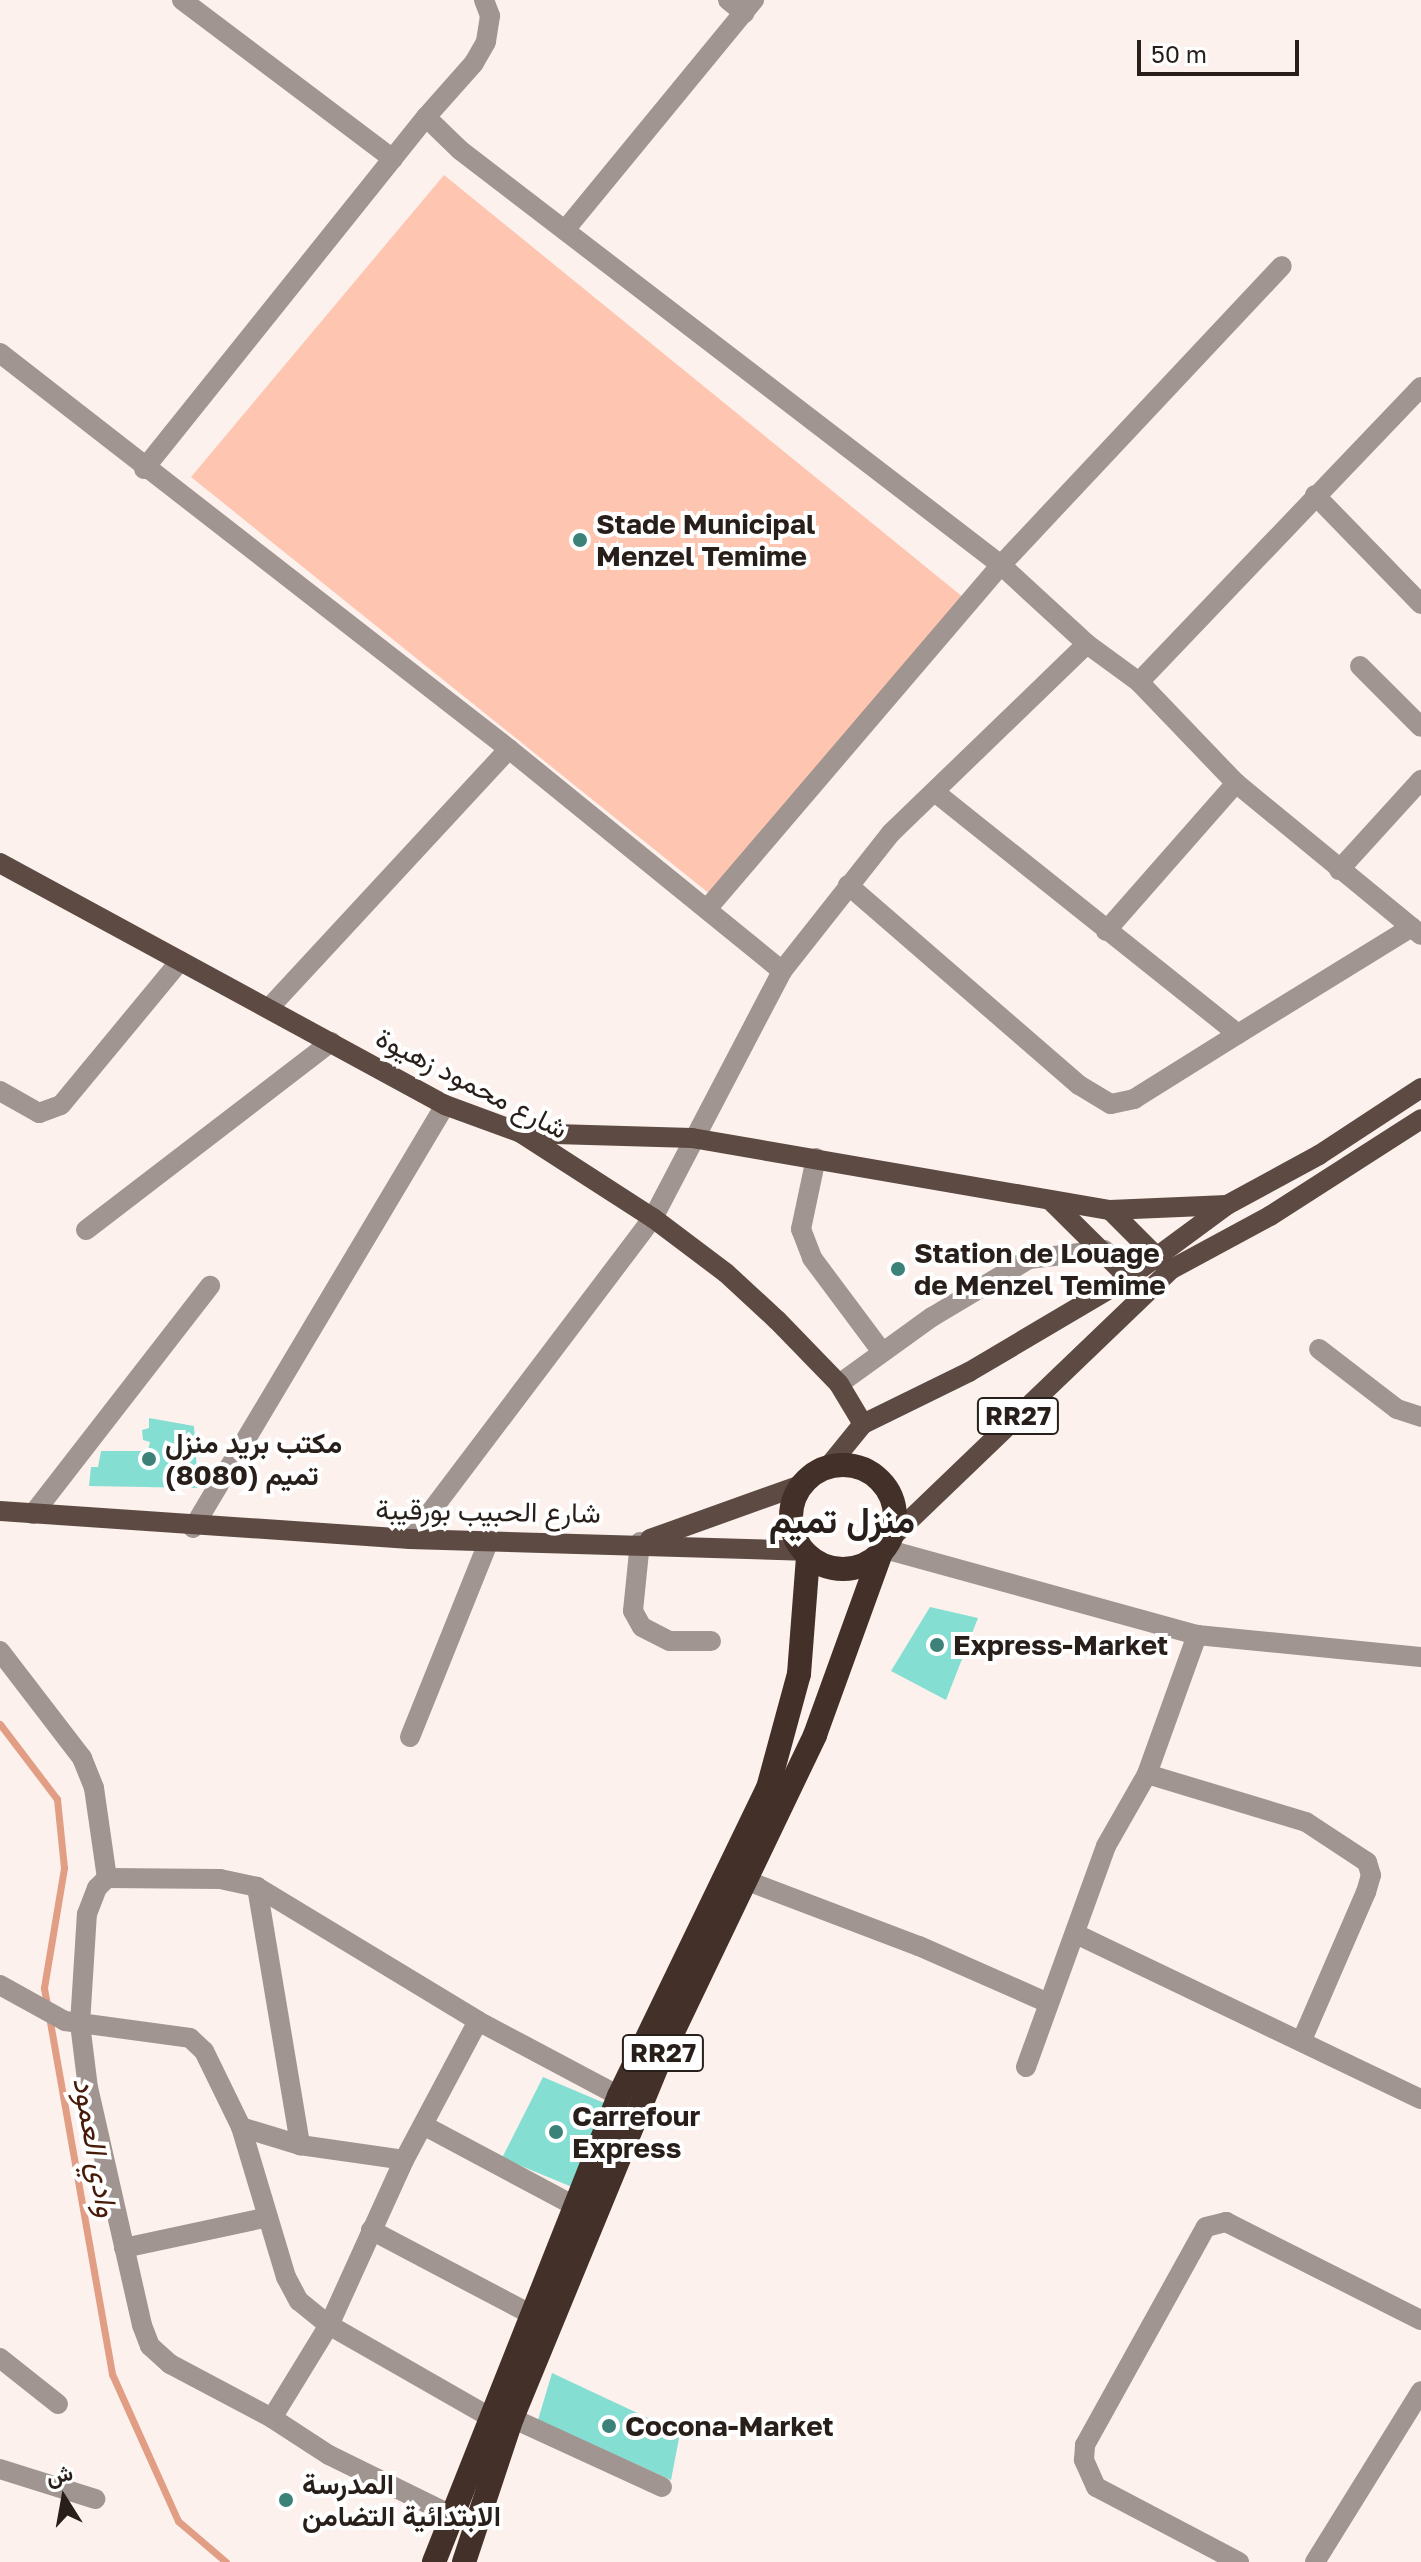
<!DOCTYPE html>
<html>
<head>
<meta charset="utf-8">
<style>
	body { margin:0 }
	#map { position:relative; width:1421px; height:2562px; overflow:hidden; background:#fcf1ed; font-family:"Golos Text",Vazirmatn,sans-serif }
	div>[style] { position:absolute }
	.green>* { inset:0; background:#fec6b1 }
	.stream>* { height:7px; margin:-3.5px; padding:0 3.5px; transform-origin:3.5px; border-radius:3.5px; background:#e29e84 }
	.building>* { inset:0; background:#84ded2 }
	.minor>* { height:20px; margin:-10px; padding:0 10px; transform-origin:10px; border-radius:10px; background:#a09591 }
	.major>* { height:20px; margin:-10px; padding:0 10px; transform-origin:10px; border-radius:10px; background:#5c4a43 }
	.highway>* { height:24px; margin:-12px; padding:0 12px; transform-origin:12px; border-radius:12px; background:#433029 }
	.highway>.ring { margin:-12px; padding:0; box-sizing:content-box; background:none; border:24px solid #433029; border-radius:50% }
	.dots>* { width:22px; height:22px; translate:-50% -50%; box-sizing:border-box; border:4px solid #fff; border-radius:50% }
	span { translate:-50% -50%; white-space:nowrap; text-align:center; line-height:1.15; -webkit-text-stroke:8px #fff; paint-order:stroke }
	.shield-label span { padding:2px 6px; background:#fff; border:2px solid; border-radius:6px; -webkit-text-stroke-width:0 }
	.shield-label { font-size:26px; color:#281f1b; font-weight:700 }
	.poi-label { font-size:28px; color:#281f1b; font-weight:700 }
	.left { translate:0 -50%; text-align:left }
	.street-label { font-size:28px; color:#281f1b }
	.water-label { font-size:30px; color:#461b09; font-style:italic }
	.district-label { font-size:36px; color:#281f1b; font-weight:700 }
	.north { position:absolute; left:24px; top:2458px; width:80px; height:80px; -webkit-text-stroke:6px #fff; paint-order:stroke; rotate:349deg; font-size:22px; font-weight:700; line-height:32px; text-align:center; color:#281f1b }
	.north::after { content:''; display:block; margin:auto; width:28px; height:36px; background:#281f1b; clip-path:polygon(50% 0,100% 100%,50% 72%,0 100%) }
	.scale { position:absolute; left:1137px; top:40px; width:162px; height:36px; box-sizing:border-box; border:4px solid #281f1b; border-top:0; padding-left:10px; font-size:24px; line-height:28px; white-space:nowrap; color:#281f1b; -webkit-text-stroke:6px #fff; paint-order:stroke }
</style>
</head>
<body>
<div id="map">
	<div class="green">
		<div style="clip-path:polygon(444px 175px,969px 602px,721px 903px,191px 477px)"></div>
	</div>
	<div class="stream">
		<div style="left:0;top:1724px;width:94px;rotate:52.8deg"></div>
		<div style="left:57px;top:1799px;width:69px;rotate:84.2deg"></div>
		<div style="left:64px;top:1868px;width:122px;rotate:99.5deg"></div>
		<div style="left:44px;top:1988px;width:392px;rotate:80deg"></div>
		<div style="left:112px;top:2374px;width:161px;rotate:65.8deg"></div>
		<div style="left:178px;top:2521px;width:63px;rotate:40.5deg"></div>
	</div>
	<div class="building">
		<div style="clip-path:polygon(149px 1418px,194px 1426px,198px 1488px,89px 1486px,91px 1467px,98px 1467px,101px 1451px,148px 1451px,150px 1442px,143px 1440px,142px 1430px,149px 1428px)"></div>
		<div style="clip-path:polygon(930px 1607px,978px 1618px,946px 1700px,891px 1671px)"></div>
		<div style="clip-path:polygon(543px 2077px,609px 2105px,572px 2187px,502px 2158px)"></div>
		<div style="clip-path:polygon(552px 2373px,680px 2433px,671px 2480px,538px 2420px)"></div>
	</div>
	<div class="minor">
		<div style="left:182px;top:0;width:264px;rotate:37deg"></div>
		<div style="left:484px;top:0;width:17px;rotate:69deg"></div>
		<div style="left:490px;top:16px;width:26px;rotate:99deg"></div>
		<div style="left:486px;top:42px;width:24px;rotate:120deg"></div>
		<div style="left:474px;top:63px;width:72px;rotate:131.6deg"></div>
		<div style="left:426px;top:117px;width:47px;rotate:44.1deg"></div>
		<div style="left:460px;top:150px;width:682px;rotate:37.49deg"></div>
		<div style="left:1001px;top:565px;width:117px;rotate:42.6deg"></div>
		<div style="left:1087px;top:644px;width:64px;rotate:36.2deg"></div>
		<div style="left:1139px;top:682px;width:140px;rotate:46.2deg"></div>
		<div style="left:1236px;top:783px;width:239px;rotate:39.4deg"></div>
		<div style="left:728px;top:0;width:21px;rotate:39deg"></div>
		<div style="left:565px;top:230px;width:298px;rotate:-50.6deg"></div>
		<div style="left:0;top:353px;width:645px;rotate:37.88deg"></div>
		<div style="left:509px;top:749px;width:352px;rotate:39.1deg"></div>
		<div style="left:144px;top:469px;width:451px;rotate:-51.3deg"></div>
		<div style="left:1315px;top:495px;width:152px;rotate:45.8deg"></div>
		<div style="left:1360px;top:666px;width:86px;rotate:45deg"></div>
		<div style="left:1139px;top:682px;width:408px;rotate:-46.3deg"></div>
		<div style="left:936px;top:793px;width:386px;rotate:38.6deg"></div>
		<div style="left:1238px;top:1034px;width:204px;rotate:-31.6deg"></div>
		<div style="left:1339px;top:870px;width:122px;rotate:-47.7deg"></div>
		<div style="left:848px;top:885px;width:306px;rotate:40.9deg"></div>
		<div style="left:1079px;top:1085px;width:37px;rotate:31deg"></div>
		<div style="left:1111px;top:1104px;width:24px;rotate:-12deg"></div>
		<div style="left:1134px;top:1099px;width:123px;rotate:-32deg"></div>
		<div style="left:707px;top:909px;width:453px;rotate:-49.5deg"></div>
		<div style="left:1001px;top:565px;width:410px;rotate:-46.8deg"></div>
		<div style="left:1106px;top:931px;width:197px;rotate:-48.7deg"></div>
		<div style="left:269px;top:1008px;width:353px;rotate:-47.2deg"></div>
		<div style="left:0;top:1091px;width:45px;rotate:29.4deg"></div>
		<div style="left:39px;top:1113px;width:23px;rotate:-20deg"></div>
		<div style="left:61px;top:1105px;width:187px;rotate:-50.4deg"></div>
		<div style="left:816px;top:1158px;width:73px;rotate:101.9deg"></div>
		<div style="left:801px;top:1229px;width:31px;rotate:69deg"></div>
		<div style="left:812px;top:1258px;width:117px;rotate:53.3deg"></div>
		<div style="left:86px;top:1230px;width:309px;rotate:-37.5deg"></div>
		<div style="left:1319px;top:1349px;width:98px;rotate:37.6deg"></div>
		<div style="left:1397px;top:1409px;width:25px;rotate:18deg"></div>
		<div style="left:839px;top:1384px;width:115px;rotate:-35.8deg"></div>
		<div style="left:932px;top:1317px;width:113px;rotate:-30.9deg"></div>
		<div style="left:1029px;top:1259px;width:76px;rotate:-6.8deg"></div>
		<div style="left:33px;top:1514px;width:289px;rotate:-52.2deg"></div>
		<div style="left:193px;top:1528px;width:492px;rotate:-59.2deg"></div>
		<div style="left:410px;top:1539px;width:403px;rotate:-52.9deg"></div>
		<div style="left:653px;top:1218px;width:279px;rotate:-62.4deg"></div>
		<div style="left:782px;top:971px;width:176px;rotate:-51.7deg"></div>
		<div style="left:891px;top:833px;width:272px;rotate:-44deg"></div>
		<div style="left:640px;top:1542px;width:69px;rotate:95.8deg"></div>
		<div style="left:633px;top:1611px;width:18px;rotate:61deg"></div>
		<div style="left:642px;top:1627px;width:31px;rotate:27deg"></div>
		<div style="left:670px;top:1641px;width:41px"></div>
		<div style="left:885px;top:1549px;width:324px;rotate:15.4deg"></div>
		<div style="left:1197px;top:1635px;width:225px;rotate:5.6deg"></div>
		<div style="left:0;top:1651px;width:135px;rotate:52.5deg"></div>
		<div style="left:82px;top:1758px;width:32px;rotate:68deg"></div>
		<div style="left:94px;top:1788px;width:91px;rotate:81.8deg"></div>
		<div style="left:410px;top:1737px;width:212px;rotate:-68.1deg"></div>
		<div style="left:1147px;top:1774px;width:166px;rotate:16.8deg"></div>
		<div style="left:1306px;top:1822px;width:73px;rotate:33.3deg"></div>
		<div style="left:1367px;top:1862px;width:14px;rotate:73deg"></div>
		<div style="left:1371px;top:1875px;width:18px;rotate:106deg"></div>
		<div style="left:1366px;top:1892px;width:161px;rotate:113.4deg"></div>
		<div style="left:745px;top:1880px;width:186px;rotate:20.8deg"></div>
		<div style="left:919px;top:1946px;width:139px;rotate:23.8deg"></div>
		<div style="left:257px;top:1887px;width:262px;rotate:80.5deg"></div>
		<div style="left:1076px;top:1934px;width:382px;rotate:25.6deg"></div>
		<div style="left:0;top:1985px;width:74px;rotate:29deg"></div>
		<div style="left:65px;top:2021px;width:126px;rotate:7.7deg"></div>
		<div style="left:190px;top:2038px;width:19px;rotate:43deg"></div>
		<div style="left:204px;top:2051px;width:85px;rotate:64deg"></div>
		<div style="left:241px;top:2127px;width:157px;rotate:73.3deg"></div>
		<div style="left:286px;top:2277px;width:27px;rotate:62deg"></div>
		<div style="left:299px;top:2301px;width:38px;rotate:39deg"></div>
		<div style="left:329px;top:2325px;width:199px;rotate:29.8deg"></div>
		<div style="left:478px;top:2021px;width:160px;rotate:28deg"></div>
		<div style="left:1026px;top:2067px;width:235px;rotate:-70.1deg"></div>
		<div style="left:1106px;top:1846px;width:83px;rotate:-60.3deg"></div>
		<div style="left:1147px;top:1774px;width:148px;rotate:-70.2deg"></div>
		<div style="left:423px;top:2125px;width:172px;rotate:28.1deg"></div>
		<div style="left:241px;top:2127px;width:62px;rotate:17deg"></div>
		<div style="left:300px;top:2145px;width:105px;rotate:8.2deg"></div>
		<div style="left:371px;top:2230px;width:182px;rotate:27.8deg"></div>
		<div style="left:124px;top:2248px;width:147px;rotate:-12.1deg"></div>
		<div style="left:0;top:2358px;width:74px;rotate:38.4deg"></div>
		<div style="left:272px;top:2418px;width:115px;rotate:-152.1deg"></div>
		<div style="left:170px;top:2364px;width:27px;rotate:-138deg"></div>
		<div style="left:150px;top:2346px;width:22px;rotate:-111deg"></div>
		<div style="left:142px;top:2325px;width:243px;rotate:-102.8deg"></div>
		<div style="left:88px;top:2088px;width:64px;rotate:-97.1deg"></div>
		<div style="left:80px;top:2024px;width:110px;rotate:-86.4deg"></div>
		<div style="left:87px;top:1914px;width:28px;rotate:-69deg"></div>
		<div style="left:97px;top:1888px;width:14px;rotate:-45deg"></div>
		<div style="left:107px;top:1878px;width:113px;rotate:0.5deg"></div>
		<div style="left:220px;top:1879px;width:38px;rotate:12deg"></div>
		<div style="left:257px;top:1887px;width:258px;rotate:31.2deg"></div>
		<div style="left:478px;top:2021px;width:157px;rotate:118deg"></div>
		<div style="left:404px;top:2160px;width:181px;rotate:114.4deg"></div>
		<div style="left:329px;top:2325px;width:109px;rotate:121.5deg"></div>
		<div style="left:272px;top:2418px;width:68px;rotate:33deg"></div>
		<div style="left:329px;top:2455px;width:136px;rotate:26.2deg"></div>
		<div style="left:512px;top:2418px;width:165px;rotate:24.7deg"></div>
		<div style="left:0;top:2469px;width:100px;rotate:17.5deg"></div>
		<div style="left:1239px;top:2562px;width:161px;rotate:-152.3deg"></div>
		<div style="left:1096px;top:2487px;width:30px;rotate:-114deg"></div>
		<div style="left:1084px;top:2460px;width:15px;rotate:-86deg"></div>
		<div style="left:1085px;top:2445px;width:249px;rotate:-61deg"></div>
		<div style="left:1206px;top:2227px;width:21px;rotate:-14deg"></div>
		<div style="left:1226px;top:2222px;width:218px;rotate:26.7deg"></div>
		<div style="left:1315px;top:2562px;width:201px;rotate:-58.2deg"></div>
	</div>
	<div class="major">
		<div style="left:0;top:863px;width:507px;rotate:28.54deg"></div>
		<div style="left:445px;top:1105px;width:81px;rotate:20.2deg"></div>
		<div style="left:521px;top:1133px;width:157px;rotate:32.8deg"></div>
		<div style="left:653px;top:1218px;width:91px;rotate:37deg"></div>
		<div style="left:726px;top:1273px;width:69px;rotate:42.7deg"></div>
		<div style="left:777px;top:1320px;width:89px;rotate:45.9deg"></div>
		<div style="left:839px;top:1384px;width:47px;rotate:59deg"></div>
		<div style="left:521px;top:1133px;width:171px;rotate:1.7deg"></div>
		<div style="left:692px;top:1138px;width:424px;rotate:9.8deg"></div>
		<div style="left:1110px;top:1210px;width:76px;rotate:45deg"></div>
		<div style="left:1051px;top:1201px;width:120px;rotate:44.7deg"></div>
		<div style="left:1110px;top:1210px;width:117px;rotate:-2.4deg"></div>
		<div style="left:828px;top:1467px;width:55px;rotate:-50.9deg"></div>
		<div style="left:863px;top:1424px;width:118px;rotate:-26.1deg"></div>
		<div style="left:969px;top:1372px;width:185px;rotate:-30.6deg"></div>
		<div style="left:1128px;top:1278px;width:123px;rotate:-36.4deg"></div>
		<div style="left:1227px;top:1205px;width:105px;rotate:-28.5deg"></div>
		<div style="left:1319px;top:1155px;width:122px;rotate:-33.3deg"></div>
		<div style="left:0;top:1511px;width:411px;rotate:3.9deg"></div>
		<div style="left:410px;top:1539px;width:393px;rotate:1.7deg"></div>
		<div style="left:891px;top:1538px;width:387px;rotate:-43.8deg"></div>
		<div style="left:1170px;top:1270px;width:114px;rotate:-28.4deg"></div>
		<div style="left:1270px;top:1216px;width:179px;rotate:-32.7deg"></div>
		<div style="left:650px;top:1539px;width:160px;rotate:-19.7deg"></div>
	</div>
	<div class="highway">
		<div class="ring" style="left:791px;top:1465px;width:80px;height:80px"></div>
		<div style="left:434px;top:2562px;width:501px;rotate:-68.35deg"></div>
		<div style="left:619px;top:2096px;width:342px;rotate:-64.2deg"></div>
		<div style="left:768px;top:1788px;width:118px;rotate:-74.8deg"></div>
		<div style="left:799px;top:1674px;width:117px;rotate:-85.6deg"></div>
		<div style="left:464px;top:2562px;width:152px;rotate:-71.6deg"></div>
		<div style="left:512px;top:2418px;width:384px;rotate:-67.6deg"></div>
		<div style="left:658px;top:2063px;width:364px;rotate:-64.4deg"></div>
		<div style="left:815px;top:1735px;width:194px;rotate:-70.1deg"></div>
	</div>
	<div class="dots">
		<div style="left:580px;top:540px;background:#3c8279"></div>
		<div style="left:898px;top:1269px;background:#3c8279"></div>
		<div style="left:149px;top:1459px;background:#3c8279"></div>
		<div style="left:937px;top:1645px;background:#3c8279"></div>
		<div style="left:556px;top:2132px;background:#3c8279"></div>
		<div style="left:609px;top:2426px;background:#3c8279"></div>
		<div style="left:286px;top:2500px;background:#3c8279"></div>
	</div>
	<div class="shield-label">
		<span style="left:1018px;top:1416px">RR27</span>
		<span style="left:663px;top:2053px">RR27</span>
	</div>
	<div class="poi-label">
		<span class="left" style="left:596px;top:540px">Stade Municipal<br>Menzel Temime</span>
		<span class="left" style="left:914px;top:1269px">Station de Louage<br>de Menzel Temime</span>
		<span class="left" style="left:165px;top:1459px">مكتب بريد منزل<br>تميم (8080)</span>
		<span class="left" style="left:953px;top:1645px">Express-Market</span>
		<span class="left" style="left:572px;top:2132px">Carrefour<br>Express</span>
		<span class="left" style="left:625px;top:2426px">Cocona-Market</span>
		<span class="left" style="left:302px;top:2500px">المدرسة<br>الابتدائية التضامن</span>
	</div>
	<div class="street-label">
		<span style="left:472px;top:1083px;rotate:27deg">شارع محمود زهيوة</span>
		<span style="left:488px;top:1511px;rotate:1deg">شارع الحبيب بورقيبة</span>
	</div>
	<div class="water-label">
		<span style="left:96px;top:2147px;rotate:80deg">وادي العمود</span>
	</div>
	<div class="district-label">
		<span style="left:842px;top:1520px">منزل تميم</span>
	</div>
	<div class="north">ش</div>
	<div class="scale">50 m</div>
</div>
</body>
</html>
